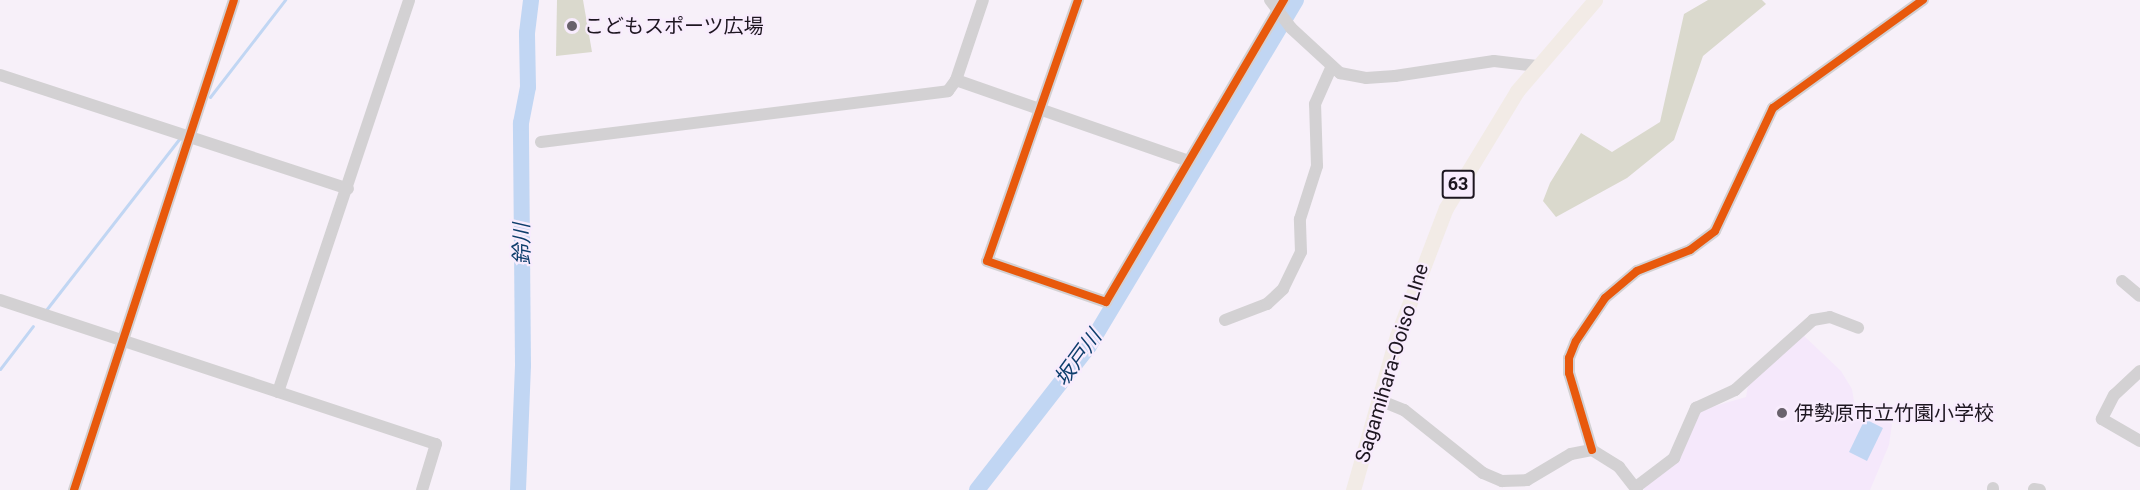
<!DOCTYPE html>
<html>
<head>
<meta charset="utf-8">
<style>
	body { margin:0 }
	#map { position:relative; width:2140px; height:490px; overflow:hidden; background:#f7f0f9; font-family:Roboto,"Noto Sans JP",sans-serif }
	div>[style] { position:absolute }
	.built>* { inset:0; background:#f5e8fb }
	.green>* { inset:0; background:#dad9cd }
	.water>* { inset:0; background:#c1d6f3 }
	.stream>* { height:3px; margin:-1.5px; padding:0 1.5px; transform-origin:1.5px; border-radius:1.5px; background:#c1d6f3 }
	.river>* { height:16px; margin:-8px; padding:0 8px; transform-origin:8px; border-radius:8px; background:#c1d6f3 }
	.minor>* { height:12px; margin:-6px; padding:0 6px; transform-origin:6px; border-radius:6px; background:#d3d1d3 }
	.major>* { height:15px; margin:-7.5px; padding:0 7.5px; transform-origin:7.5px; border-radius:7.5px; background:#f2ebe6 }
	.cycleway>* { height:8px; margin:-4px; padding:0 4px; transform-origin:4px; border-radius:4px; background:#e8590c }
	.dots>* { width:16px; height:16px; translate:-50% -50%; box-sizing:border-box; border:3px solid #f8ecfd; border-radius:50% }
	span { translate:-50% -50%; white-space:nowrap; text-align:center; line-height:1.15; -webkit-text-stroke:4.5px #f8ecfd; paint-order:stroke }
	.shield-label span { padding:2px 4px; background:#f8ecfd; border:2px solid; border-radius:4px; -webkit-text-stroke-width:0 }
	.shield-label { font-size:18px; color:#1d1620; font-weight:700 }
	.poi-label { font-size:20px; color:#1d1620 }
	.left { translate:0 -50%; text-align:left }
	.street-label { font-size:20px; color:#1d1620 }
	.water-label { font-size:21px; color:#0e3e6c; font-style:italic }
</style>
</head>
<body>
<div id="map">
	<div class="built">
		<div style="clip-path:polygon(1802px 334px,1841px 371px,1852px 389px,1855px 407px,1892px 424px,1889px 445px,1870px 490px,1644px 490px,1645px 484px,1676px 459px,1698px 411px,1746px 397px,1749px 379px)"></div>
	</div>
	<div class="green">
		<div style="clip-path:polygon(557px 0,583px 0,592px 52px,556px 56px)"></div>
		<div style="clip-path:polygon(1708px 0,1762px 0,1766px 4px,1703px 56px,1674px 140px,1627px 178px,1556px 217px,1543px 201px,1550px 183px,1581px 133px,1612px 152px,1660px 122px,1684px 14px)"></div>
	</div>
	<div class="water">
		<div style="clip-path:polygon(1865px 419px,1883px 428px,1867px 461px,1849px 452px)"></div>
	</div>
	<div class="stream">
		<div style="left:210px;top:97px;width:123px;rotate:-52.3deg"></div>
		<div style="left:46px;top:310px;width:217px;rotate:-52.1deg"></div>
		<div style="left:0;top:369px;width:54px;rotate:-52.5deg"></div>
	</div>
	<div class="river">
		<div style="left:518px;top:490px;width:125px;rotate:-87.7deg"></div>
		<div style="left:523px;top:365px;width:242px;rotate:-90.5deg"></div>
		<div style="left:521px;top:123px;width:37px;rotate:-79deg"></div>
		<div style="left:528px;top:87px;width:54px;rotate:-91.1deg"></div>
		<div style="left:527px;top:33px;width:33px;rotate:-83deg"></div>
		<div style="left:977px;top:490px;width:182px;rotate:-52.1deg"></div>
		<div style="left:1089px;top:346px;width:403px;rotate:-59.1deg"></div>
	</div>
	<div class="minor">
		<div style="left:1078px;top:0;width:276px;rotate:109.2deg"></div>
		<div style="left:987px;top:261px;width:126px;rotate:19deg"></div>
		<div style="left:1106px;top:302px;width:351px;rotate:-59.5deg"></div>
		<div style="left:1270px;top:0;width:35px;rotate:53deg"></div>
		<div style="left:1291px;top:28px;width:67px;rotate:42.6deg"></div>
		<div style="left:1340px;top:73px;width:26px;rotate:11deg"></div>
		<div style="left:1366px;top:78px;width:29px;rotate:-4deg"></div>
		<div style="left:1395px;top:76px;width:100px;rotate:-8.6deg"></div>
		<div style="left:1494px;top:61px;width:43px;rotate:6.6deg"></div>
		<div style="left:0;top:75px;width:366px;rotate:18.1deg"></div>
		<div style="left:956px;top:80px;width:247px;rotate:19.2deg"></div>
		<div style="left:541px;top:142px;width:410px;rotate:-7.1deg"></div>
		<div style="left:948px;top:91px;width:14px;rotate:-54deg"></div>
		<div style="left:956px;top:80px;width:84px;rotate:-71.4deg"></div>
		<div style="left:2122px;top:281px;width:23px;rotate:40deg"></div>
		<div style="left:0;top:300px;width:459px;rotate:18.3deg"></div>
		<div style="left:436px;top:444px;width:48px;rotate:106.9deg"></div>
		<div style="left:1225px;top:320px;width:45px;rotate:-20.9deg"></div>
		<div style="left:1267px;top:304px;width:22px;rotate:-43deg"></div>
		<div style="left:1283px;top:289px;width:41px;rotate:-64.1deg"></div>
		<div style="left:1301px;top:252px;width:33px;rotate:-92deg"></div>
		<div style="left:1300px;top:219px;width:56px;rotate:-72.2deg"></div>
		<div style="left:1317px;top:166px;width:62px;rotate:-91.8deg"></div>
		<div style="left:1315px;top:104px;width:39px;rotate:-66deg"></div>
		<div style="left:2140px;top:371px;width:35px;rotate:137deg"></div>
		<div style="left:2114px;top:395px;width:27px;rotate:117deg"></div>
		<div style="left:2102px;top:419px;width:44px;rotate:30.1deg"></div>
		<div style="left:278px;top:392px;width:413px;rotate:-71.5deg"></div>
		<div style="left:1379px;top:400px;width:27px;rotate:22deg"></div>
		<div style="left:1404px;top:410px;width:101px;rotate:38.6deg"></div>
		<div style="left:1483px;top:473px;width:21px;rotate:23deg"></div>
		<div style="left:1502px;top:481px;width:25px;rotate:-2deg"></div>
		<div style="left:1527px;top:480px;width:51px;rotate:-30.6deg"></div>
		<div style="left:1571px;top:454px;width:21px;rotate:-11deg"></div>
		<div style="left:1592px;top:450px;width:32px;rotate:32deg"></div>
		<div style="left:1619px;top:467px;width:29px;rotate:52deg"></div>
		<div style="left:1592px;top:450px;width:80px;rotate:-106.6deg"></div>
		<div style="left:1569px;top:373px;width:15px;rotate:-90deg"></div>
		<div style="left:1569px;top:358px;width:18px;rotate:-68deg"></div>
		<div style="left:1576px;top:341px;width:52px;rotate:-56deg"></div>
		<div style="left:1605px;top:298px;width:42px;rotate:-40.2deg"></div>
		<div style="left:1637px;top:271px;width:57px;rotate:-21.6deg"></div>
		<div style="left:1690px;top:250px;width:31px;rotate:-37deg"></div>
		<div style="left:1715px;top:231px;width:136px;rotate:-64.8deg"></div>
		<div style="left:1773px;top:108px;width:185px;rotate:-35.8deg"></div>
		<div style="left:1636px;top:487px;width:48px;rotate:-37.3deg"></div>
		<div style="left:1674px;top:458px;width:55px;rotate:-66.3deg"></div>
		<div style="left:1696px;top:408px;width:43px;rotate:-24.8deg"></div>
		<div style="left:1735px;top:390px;width:105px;rotate:-41.9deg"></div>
		<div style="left:1813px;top:320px;width:17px;rotate:-10deg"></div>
		<div style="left:1830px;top:317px;width:30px;rotate:21deg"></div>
		<div style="left:2034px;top:489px;width:6px;rotate:9deg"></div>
		<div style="left:74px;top:490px;width:515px;rotate:-71.92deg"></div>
		<div style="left:1993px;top:490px;width:2px;rotate:-90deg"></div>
	</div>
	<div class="major">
		<div style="left:1353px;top:490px;width:160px;rotate:-74.1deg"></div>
		<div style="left:1397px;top:336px;width:137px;rotate:-69.1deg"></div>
		<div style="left:1446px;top:208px;width:137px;rotate:-58.7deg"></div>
		<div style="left:1517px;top:91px;width:120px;rotate:-49.4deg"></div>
	</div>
	<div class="cycleway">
		<div style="left:1078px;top:0;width:276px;rotate:109.2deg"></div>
		<div style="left:987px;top:261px;width:126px;rotate:19deg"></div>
		<div style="left:1106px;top:302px;width:351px;rotate:-59.5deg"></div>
		<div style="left:1592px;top:450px;width:80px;rotate:-106.6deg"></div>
		<div style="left:1569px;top:373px;width:15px;rotate:-90deg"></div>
		<div style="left:1569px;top:358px;width:18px;rotate:-68deg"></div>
		<div style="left:1576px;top:341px;width:52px;rotate:-56deg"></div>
		<div style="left:1605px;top:298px;width:42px;rotate:-40.2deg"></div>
		<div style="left:1637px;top:271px;width:57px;rotate:-21.6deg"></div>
		<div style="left:1690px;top:250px;width:31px;rotate:-37deg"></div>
		<div style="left:1715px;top:231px;width:136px;rotate:-64.8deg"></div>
		<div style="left:1773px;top:108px;width:185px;rotate:-35.8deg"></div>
		<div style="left:74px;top:490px;width:515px;rotate:-71.92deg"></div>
	</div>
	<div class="dots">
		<div style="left:572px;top:26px;background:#69626c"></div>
		<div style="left:1782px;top:413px;background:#69626c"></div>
	</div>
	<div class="shield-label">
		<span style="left:1458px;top:184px">63</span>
	</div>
	<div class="poi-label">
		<span class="left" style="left:584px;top:26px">こどもスポーツ広場</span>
		<span class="left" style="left:1794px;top:413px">伊勢原市立竹園小学校</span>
	</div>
	<div class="street-label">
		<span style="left:1392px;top:363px;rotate:-73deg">Sagamihara-Ooiso LIne</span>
	</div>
	<div class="water-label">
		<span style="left:522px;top:244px;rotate:-91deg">鈴川</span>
		<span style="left:1078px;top:358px;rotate:-54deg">坂戸川</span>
	</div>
</div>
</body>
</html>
